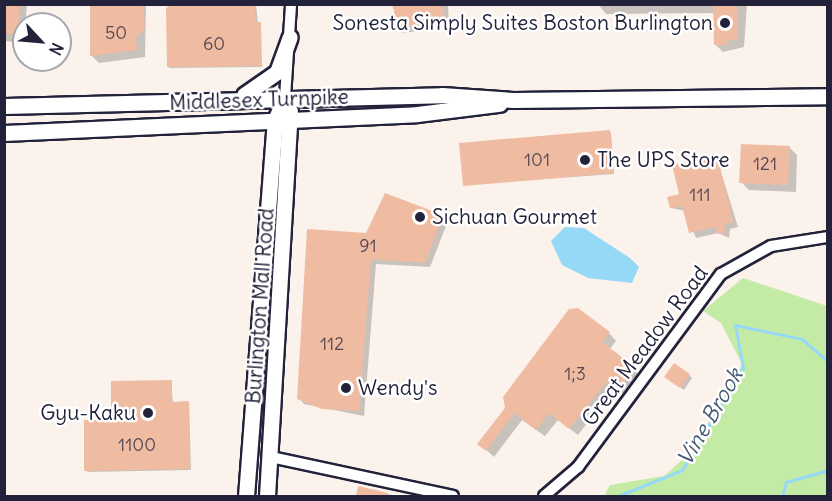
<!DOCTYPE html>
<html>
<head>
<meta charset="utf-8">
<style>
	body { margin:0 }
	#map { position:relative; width:832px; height:501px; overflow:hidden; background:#fcf2ec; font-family:Delius,sans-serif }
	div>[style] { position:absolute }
	.green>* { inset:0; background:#c4eba6 }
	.water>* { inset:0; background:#95d9f7 }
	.shadow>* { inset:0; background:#0003 }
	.stream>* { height:3px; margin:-1.5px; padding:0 1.5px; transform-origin:1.5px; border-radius:1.5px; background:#95d9f7 }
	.building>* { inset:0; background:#f0bca1 }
	.roads { filter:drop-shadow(2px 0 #22223b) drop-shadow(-2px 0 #22223b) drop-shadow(0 2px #22223b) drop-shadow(0 -2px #22223b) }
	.minor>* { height:10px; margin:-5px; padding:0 5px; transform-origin:5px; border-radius:5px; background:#fff }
	.secondary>* { height:15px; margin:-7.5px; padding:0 7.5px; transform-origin:7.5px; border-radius:7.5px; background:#fff }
	.dots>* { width:16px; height:16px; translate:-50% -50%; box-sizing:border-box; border:3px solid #fff; border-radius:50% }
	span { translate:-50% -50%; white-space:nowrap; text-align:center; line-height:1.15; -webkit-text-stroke:5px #fff; paint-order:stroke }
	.number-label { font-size:18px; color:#564854 }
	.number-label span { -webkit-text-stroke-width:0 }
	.poi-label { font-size:21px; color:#22223b }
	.right { translate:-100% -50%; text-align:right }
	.left { translate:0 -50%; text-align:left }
	.street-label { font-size:21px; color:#22223b }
	.water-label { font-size:22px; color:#445973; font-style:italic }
	.frame { position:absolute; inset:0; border:6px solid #22223b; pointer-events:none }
	.north { position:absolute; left:12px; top:12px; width:60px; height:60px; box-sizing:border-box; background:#fff; border:2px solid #a7a7b1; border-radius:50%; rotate:116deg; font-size:16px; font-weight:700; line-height:24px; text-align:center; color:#22223b }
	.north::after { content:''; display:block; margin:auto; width:21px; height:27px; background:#22223b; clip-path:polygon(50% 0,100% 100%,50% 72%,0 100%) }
</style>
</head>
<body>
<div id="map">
	<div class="green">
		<div style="clip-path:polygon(743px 278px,827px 306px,827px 496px,604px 496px,610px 485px,664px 476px,692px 451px,742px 364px,721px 323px,703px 311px)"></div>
	</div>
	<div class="water">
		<div style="clip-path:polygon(565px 227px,584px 228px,630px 258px,639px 267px,632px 283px,588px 278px,562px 265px,551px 241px)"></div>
	</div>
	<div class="shadow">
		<div style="clip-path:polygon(4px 4px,27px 4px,24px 43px,4px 41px)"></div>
		<div style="clip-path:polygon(98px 4px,146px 4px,145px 57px,99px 63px,91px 55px)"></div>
		<div style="clip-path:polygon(175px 4px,256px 4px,262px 67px,169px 68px)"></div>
		<div style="clip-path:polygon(392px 4px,448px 4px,449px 28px,401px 33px)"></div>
		<div style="clip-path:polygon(747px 4px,744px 47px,723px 52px,716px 45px,715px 13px,606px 14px,598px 4px)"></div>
		<div style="clip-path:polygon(611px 133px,614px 174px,464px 185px,610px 132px)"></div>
		<div style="clip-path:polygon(789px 147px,797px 155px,796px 192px,749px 190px,741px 182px)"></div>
		<div style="clip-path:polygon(716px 156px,738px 227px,730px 229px,729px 238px,718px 233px,696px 238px,685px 211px,671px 208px)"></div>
		<div style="clip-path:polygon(442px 216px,448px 221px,430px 267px,376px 264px,364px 416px,304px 404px,299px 398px,367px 235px)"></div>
		<div style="clip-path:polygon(609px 333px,616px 341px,609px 350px,641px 376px,626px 396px,615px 387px,578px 435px,558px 420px,545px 436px,522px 420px,494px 457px,479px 443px,506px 408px)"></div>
		<div style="clip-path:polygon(689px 375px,692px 378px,684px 390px,670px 380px)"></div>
		<div style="clip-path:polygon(171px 381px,173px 403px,189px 404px,191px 470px,87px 472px,113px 421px)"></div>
		<div style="clip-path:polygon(359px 488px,397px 496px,357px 496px)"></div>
	</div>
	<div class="stream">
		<div style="left:618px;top:496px;width:69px;rotate:-22.1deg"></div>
		<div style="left:682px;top:470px;width:119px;rotate:-59.1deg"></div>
		<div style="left:743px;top:368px;width:44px;rotate:-100.5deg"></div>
		<div style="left:735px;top:325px;width:68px;rotate:11.8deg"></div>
		<div style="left:802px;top:339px;width:35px;rotate:41deg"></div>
		<div style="left:782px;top:496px;width:15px;rotate:-74deg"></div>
		<div style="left:786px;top:482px;width:44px;rotate:-15.9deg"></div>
	</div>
	<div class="building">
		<div style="clip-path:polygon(4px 4px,19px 4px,19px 36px,4px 33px)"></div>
		<div style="clip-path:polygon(90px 4px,143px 4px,145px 27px,135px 40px,138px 50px,90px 56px)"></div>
		<div style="clip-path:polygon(173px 4px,255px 4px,255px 22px,261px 22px,262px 66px,167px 67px,166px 8px)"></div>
		<div style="clip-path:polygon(394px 4px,443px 4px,444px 23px,394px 28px)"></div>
		<div style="clip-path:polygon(713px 4px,737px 4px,737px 40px,727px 40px,727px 45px,714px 45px)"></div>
		<div style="clip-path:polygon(610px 130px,614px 173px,463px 186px,459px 143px)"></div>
		<div style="clip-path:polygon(741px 144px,790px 146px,788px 185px,739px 183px)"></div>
		<div style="clip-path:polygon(717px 154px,733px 222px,725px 224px,724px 233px,717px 234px,716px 227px,689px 233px,682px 206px,670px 208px,667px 197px,679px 194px,672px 165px)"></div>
		<div style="clip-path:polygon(385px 193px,443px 215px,425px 263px,371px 259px,359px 411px,322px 409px,297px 399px,307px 229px,366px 233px)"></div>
		<div style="clip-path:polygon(578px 308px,610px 332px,602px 342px,635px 367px,618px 390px,607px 381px,569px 429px,549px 413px,536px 430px,514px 413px,486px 451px,477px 444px,505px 408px,503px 397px,569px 309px)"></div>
		<div style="clip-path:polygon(674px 363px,690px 374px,680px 388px,664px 377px)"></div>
		<div style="clip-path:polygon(172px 380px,172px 402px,189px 401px,190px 469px,84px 471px,84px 420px,111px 420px,111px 381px)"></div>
		<div style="clip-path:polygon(358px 486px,388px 493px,388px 496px,356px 496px)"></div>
	</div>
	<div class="roads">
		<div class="minor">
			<div style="left:285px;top:98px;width:94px;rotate:-86.3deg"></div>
			<div style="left:271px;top:457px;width:186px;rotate:12.1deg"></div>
			<div style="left:544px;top:496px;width:45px;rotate:-40.5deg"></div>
			<div style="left:578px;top:467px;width:240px;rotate:-53.5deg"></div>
			<div style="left:721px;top:274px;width:57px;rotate:-29.2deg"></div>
			<div style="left:771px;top:246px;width:58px;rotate:-9deg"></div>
		</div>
		<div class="secondary">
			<div style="left:244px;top:95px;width:40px;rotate:-34.9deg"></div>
			<div style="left:277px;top:72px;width:37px;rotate:-70deg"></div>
			<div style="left:4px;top:106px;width:438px;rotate:-1.4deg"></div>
			<div style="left:442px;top:95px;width:71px;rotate:4deg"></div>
			<div style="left:513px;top:100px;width:315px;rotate:-0.7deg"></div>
			<div style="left:4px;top:133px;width:413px;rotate:-2.6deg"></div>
			<div style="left:417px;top:114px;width:83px;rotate:-7deg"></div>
			<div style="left:246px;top:496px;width:377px;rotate:-85.6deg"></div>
			<div style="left:275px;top:120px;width:24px;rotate:-66deg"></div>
			<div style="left:267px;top:496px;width:386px;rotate:-86.6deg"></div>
		</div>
	</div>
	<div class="dots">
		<div style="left:725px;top:23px;background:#22223b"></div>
		<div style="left:585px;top:160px;background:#22223b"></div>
		<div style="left:420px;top:217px;background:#22223b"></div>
		<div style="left:346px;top:388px;background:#22223b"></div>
		<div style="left:148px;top:413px;background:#22223b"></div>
	</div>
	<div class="number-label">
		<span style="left:116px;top:33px">50</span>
		<span style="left:214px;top:44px">60</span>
		<span style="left:537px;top:160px">101</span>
		<span style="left:765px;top:164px">121</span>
		<span style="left:700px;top:195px">111</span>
		<span style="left:368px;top:246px">91</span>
		<span style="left:332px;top:344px">112</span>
		<span style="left:575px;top:374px">1;3</span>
		<span style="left:137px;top:445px">1100</span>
	</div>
	<div class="poi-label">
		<span class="right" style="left:713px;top:23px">Sonesta Simply Suites Boston Burlington</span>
		<span class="left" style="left:597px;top:160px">The UPS Store</span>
		<span class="left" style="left:432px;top:217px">Sichuan Gourmet</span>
		<span class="left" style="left:358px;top:388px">Wendy's</span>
		<span class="right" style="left:136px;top:413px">Gyu-Kaku</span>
	</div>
	<div class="street-label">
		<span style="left:259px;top:100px;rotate:-2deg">Middlesex Turnpike</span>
		<span style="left:260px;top:306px;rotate:-86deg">Burlington Mall Road</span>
		<span style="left:645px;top:346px;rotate:-53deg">Great Meadow Road</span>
	</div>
	<div class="water-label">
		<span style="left:710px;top:417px;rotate:-60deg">Vine Brook</span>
	</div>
	<div class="frame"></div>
	<div class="north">N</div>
</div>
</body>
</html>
